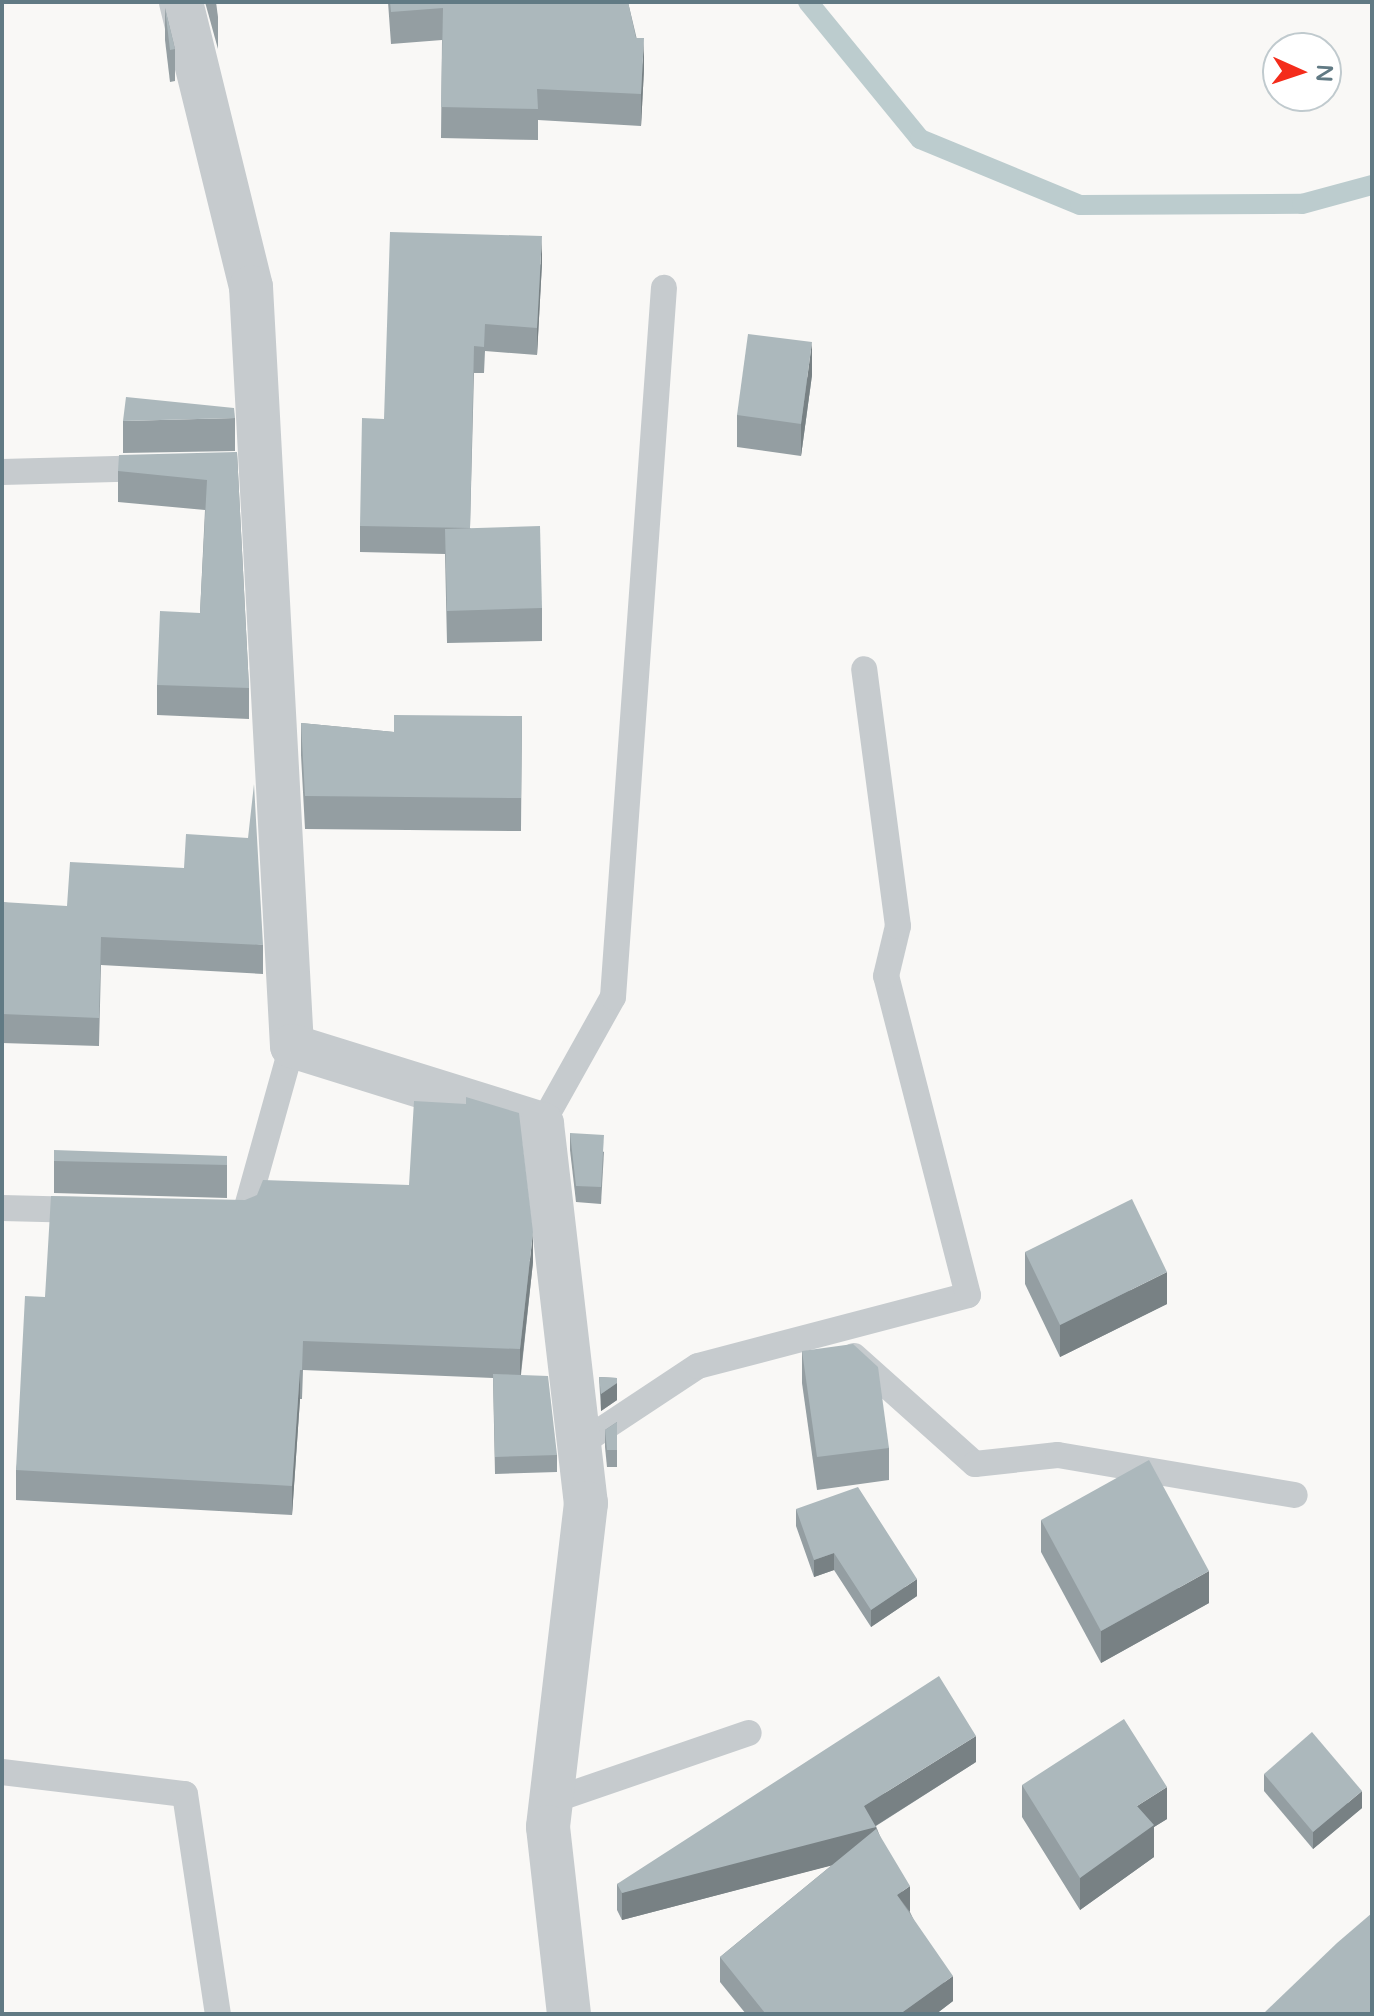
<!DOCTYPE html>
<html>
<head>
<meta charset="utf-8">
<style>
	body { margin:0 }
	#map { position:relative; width:1374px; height:2016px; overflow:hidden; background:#f9f8f6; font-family:"Varela Round",sans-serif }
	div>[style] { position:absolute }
	.stream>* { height:20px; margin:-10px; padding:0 10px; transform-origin:10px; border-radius:10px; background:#bcccce }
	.service>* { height:26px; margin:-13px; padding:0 13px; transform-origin:13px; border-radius:13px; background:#c6cbce }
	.minor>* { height:44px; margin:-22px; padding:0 22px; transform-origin:22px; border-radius:22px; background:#c6cbce }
	.wall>* { inset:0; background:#949ea2 }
	.shaded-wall>* { inset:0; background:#788184 }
	.building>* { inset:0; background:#acb8bc }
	span { translate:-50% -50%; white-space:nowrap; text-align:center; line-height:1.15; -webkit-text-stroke:8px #fff; paint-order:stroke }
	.frame { position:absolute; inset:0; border:4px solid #617a84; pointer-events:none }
	.north { position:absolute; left:1262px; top:32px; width:80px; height:80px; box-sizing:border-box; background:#fff; border:2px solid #c0cace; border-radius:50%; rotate:93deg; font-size:22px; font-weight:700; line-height:32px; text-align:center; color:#617a84 }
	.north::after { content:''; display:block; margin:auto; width:28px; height:36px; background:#f42c1b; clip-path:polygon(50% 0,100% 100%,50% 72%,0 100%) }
</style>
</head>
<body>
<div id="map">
	<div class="stream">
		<div style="left:808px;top:2px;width:177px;rotate:50.7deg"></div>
		<div style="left:920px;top:139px;width:173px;rotate:22.4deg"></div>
		<div style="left:1080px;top:205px;width:222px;rotate:-0.3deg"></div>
		<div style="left:1302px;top:204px;width:73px;rotate:-15.2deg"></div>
	</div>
	<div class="service">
		<div style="left:2px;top:472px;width:151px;rotate:-1.5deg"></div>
		<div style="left:542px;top:1124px;width:145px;rotate:-60.8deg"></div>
		<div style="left:613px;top:997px;width:711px;rotate:-85.89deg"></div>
		<div style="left:2px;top:1208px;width:81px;rotate:1.4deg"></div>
		<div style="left:227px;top:1213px;width:18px;rotate:3deg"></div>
		<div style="left:245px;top:1214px;width:174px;rotate:-74.4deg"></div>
		<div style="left:854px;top:1356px;width:162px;rotate:41.8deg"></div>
		<div style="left:975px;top:1464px;width:83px;rotate:-6.2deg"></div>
		<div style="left:1058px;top:1455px;width:240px;rotate:9.6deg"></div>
		<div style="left:580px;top:1444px;width:141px;rotate:-33.5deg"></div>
		<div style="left:698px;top:1366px;width:279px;rotate:-14.7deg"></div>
		<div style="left:968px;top:1295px;width:329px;rotate:-104.4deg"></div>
		<div style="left:886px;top:976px;width:51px;rotate:-76.5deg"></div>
		<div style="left:898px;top:926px;width:259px;rotate:-97.5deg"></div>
		<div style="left:2px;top:1772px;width:184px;rotate:6.9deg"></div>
		<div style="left:185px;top:1794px;width:222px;rotate:81.5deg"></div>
		<div style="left:551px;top:1801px;width:209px;rotate:-19deg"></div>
	</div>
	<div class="minor">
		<div style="left:181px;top:2px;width:293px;rotate:76.2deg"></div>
		<div style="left:251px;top:287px;width:760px;rotate:86.91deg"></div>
		<div style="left:292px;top:1046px;width:262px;rotate:17.3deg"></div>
		<div style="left:542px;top:1124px;width:382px;rotate:83.4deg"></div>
		<div style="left:586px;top:1503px;width:326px;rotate:96.7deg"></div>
		<div style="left:548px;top:1827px;width:188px;rotate:83.6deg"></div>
	</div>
	<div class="wall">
		<div style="clip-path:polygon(205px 2px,216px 2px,218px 17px,218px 49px)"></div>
		<div style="clip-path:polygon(388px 2px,628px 2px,644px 69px,641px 126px,538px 120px,538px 140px,441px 138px,442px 40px,391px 44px)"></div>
		<div style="clip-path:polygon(165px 8px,175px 49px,175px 81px,170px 82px,165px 40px)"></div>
		<div style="clip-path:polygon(542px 263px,537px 355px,485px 351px,484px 373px,474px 373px,470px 528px,542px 608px,542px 641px,447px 643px,445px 554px,360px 552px,360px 526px,384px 419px)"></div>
		<div style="clip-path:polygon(812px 375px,801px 456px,737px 447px,737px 415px)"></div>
		<div style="clip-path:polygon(235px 418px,235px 451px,123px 453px,123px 421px)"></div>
		<div style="clip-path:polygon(237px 452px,249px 688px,249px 719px,157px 715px,157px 685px,200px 613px,205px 510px,118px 502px,118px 471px)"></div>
		<div style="clip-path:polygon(522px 716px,521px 831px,305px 829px,301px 755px,301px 723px,394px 732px)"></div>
		<div style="clip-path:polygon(2px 902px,263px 945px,263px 974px,101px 965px,99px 1046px,2px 1043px)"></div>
		<div style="clip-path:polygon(570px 1133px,604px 1152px,601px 1204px,576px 1202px,570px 1150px)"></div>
		<div style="clip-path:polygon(227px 1156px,227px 1198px,54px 1193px,54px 1161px)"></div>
		<div style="clip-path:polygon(245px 1200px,533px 1262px,521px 1375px,557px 1455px,557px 1472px,495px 1474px,493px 1378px,303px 1370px,302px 1399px,300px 1399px,292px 1515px,16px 1500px,16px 1470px,45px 1297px)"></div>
		<div style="clip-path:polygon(1025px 1252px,1167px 1304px,1060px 1357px,1025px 1284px)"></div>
		<div style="clip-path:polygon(802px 1351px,889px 1448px,889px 1480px,817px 1490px,802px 1383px)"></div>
		<div style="clip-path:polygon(599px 1377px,617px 1378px,617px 1400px,601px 1411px)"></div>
		<div style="clip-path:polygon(617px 1422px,617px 1467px,607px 1467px,605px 1447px,605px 1430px)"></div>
		<div style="clip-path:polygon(796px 1509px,917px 1596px,871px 1627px,834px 1570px,814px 1577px,796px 1526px)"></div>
		<div style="clip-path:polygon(1041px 1520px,1209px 1603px,1101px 1663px,1041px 1552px)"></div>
		<div style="clip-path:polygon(976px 1762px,876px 1826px,910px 1912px,953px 2001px,936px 2014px,746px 2014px,720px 1982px,720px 1957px,832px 1865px,622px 1920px,617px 1910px,617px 1884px)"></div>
		<div style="clip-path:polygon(1264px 1774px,1362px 1808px,1313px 1849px,1264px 1791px)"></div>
		<div style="clip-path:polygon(1022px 1785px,1167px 1819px,1154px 1827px,1154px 1857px,1080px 1910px,1022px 1817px)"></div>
	</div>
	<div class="shaded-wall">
		<div style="clip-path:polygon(644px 38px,644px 69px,641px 126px,641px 94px)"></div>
		<div style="clip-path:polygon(542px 236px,542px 263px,537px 355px,537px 328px)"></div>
		<div style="clip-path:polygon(812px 342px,812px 375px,801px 456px,801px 424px)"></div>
		<div style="clip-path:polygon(533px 1232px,533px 1262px,520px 1379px,520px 1349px)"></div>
		<div style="clip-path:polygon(1167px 1272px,1167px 1304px,1060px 1357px,1060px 1325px)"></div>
		<div style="clip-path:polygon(300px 1370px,300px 1399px,292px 1515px,292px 1486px)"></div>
		<div style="clip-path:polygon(617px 1383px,617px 1400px,601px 1411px,601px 1394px)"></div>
		<div style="clip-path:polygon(834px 1553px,834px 1570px,814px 1577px,814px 1560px)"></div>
		<div style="clip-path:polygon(1209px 1571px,1209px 1603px,1101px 1663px,1101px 1631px)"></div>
		<div style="clip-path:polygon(917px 1579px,917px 1596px,871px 1627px,871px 1610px)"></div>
		<div style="clip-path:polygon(976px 1736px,976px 1762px,872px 1828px,876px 1827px,876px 1854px,622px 1920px,622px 1893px,864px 1806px)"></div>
		<div style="clip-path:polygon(1167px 1787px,1167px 1819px,1154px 1827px,1154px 1857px,1080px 1910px,1080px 1878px,1137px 1806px)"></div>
		<div style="clip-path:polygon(1362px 1791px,1362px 1808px,1313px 1849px,1313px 1832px)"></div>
		<div style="clip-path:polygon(910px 1886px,910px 1912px,897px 1895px)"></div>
		<div style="clip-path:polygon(953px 1976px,953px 2001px,936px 2014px,900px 2014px)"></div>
	</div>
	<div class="building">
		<div style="clip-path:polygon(390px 2px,628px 2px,636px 38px,644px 38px,641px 94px,537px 89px,538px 109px,441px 107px,443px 8px,391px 12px)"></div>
		<div style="clip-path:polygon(165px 8px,175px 49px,170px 50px)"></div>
		<div style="clip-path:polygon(390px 232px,542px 236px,537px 328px,485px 324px,484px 347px,474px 346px,470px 528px,360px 526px,362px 418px,384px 419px)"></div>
		<div style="clip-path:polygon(748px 334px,812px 342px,801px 424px,737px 415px)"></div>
		<div style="clip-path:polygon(126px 397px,234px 408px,235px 418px,123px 421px)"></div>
		<div style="clip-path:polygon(237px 452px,249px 688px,157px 685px,160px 611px,200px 613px,207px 480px,118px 471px,119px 455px)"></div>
		<div style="clip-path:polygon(540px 526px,542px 608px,447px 611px,445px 529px)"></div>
		<div style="clip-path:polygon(394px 715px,522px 716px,521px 798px,305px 796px,301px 723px,394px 732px)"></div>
		<div style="clip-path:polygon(254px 784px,263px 945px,101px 937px,99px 1018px,2px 1014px,2px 902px,67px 906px,70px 862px,184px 868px,186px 834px,248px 838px)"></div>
		<div style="clip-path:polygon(466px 1097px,519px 1113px,533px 1232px,520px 1349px,303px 1341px,302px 1370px,300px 1370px,292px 1486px,16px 1470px,25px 1296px,45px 1297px,51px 1196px,245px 1200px,257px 1195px,263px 1180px,409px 1185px,414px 1101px,466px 1104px)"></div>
		<div style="clip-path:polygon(570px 1133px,604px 1135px,601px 1187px,576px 1186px)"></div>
		<div style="clip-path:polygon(54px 1150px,227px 1156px,227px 1165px,54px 1161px)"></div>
		<div style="clip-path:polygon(1132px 1199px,1167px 1272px,1060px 1325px,1025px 1252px)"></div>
		<div style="clip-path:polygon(853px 1344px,878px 1367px,889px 1448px,817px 1457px,802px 1351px)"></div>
		<div style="clip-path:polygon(493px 1374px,548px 1376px,557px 1455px,495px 1457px)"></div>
		<div style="clip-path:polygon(599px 1377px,617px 1378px,617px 1383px,601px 1394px)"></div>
		<div style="clip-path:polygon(617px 1422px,617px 1450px,607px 1450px,605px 1430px)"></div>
		<div style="clip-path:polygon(1149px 1460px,1209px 1571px,1101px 1631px,1041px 1520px)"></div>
		<div style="clip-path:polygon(858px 1487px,917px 1579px,871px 1610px,834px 1553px,814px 1560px,796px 1509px)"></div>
		<div style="clip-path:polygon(939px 1676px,976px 1736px,864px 1806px,876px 1827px,622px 1893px,617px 1884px)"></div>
		<div style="clip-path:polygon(1124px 1719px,1167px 1787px,1137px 1806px,1154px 1825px,1080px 1878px,1022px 1785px)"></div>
		<div style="clip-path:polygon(1312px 1732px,1362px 1791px,1313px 1832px,1264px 1774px)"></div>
		<div style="clip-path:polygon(876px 1829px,910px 1886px,897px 1895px,953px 1976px,900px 2014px,764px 2014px,765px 2013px,720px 1957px)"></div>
		<div style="clip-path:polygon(1372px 1913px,1372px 2014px,1263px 2014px,1337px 1943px)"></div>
	</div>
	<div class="frame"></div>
	<div class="north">N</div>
</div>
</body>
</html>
